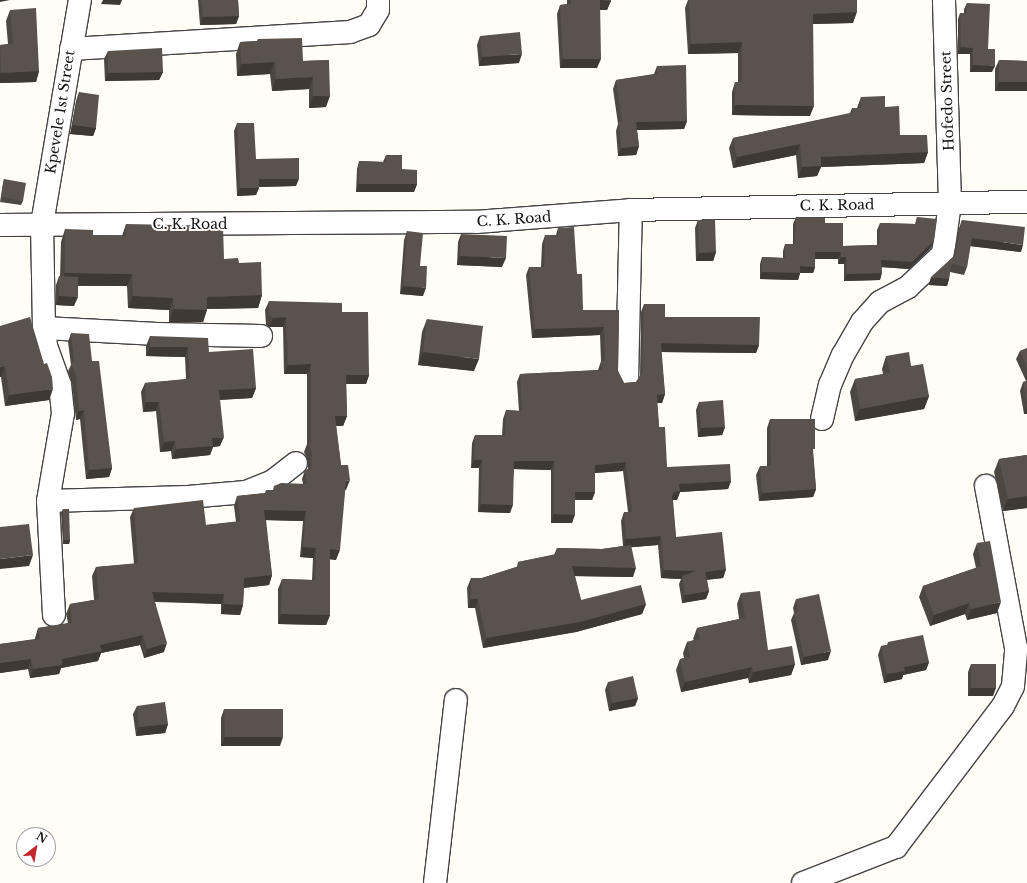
<!DOCTYPE html>
<html>
<head>
<meta charset="utf-8">
<style>
	body { margin:0 }
	#map { position:relative; width:1027px; height:883px; overflow:hidden; background:#fffdf5; font-family:"Libre Baskerville",serif }
	div>[style] { position:absolute }
	.roads { filter:drop-shadow(1px 0 #444) drop-shadow(-1px 0 #444) drop-shadow(0 1px #444) drop-shadow(0 -1px #444) }
	.minor>* { height:22px; margin:-11px; padding:0 11px; transform-origin:11px; border-radius:11px; background:#fff }
	.wall>* { inset:0; background:#4d4742 }
	.shaded-wall>* { inset:0; background:#3f3936 }
	.building>* { inset:0; background:#5a524d }
	span { translate:-50% -50%; white-space:nowrap; text-align:center; line-height:1.15; -webkit-text-stroke:4px #fff; paint-order:stroke }
	.street-label { font-size:14px; color:#111 }
	.north { position:absolute; left:16px; top:827px; width:40px; height:40px; box-sizing:border-box; background:#fff; border:1px solid #a0a0a0; border-radius:50%; rotate:31deg; font-size:11px; font-weight:700; line-height:16px; text-align:center; color:#111 }
	.north::after { content:''; display:block; margin:auto; width:14px; height:18px; background:#c4262e; clip-path:polygon(50% 0,100% 100%,50% 72%,0 100%) }
</style>
</head>
<body>
<div id="map">
	<div class="roads">
		<div class="minor">
			<div style="left:71px;top:49px;width:280px;rotate:-3.5deg"></div>
			<div style="left:350px;top:32px;width:20px;rotate:-20deg"></div>
			<div style="left:369px;top:25px;width:17px;rotate:-59deg"></div>
			<div style="left:378px;top:10px;width:10px;rotate:-90deg"></div>
			<div style="left:0;top:225px;width:476px;rotate:-0.4deg"></div>
			<div style="left:476px;top:222px;width:155px;rotate:-4.4deg"></div>
			<div style="left:631px;top:210px;width:396px;rotate:-1.2deg"></div>
			<div style="left:44px;top:328px;width:113px;rotate:3deg"></div>
			<div style="left:157px;top:334px;width:104px;rotate:1.1deg"></div>
			<div style="left:627px;top:380px;width:170px;rotate:-88.7deg"></div>
			<div style="left:822px;top:419px;width:35px;rotate:-77deg"></div>
			<div style="left:830px;top:385px;width:33px;rotate:-67deg"></div>
			<div style="left:843px;top:355px;width:38px;rotate:-60deg"></div>
			<div style="left:862px;top:322px;width:27px;rotate:-48deg"></div>
			<div style="left:880px;top:302px;width:32px;rotate:-28deg"></div>
			<div style="left:908px;top:287px;width:48px;rotate:-43.3deg"></div>
			<div style="left:943px;top:254px;width:51px;rotate:-82.2deg"></div>
			<div style="left:950px;top:203px;width:203px;rotate:-91.7deg"></div>
			<div style="left:48px;top:501px;width:140px;rotate:-1.6deg"></div>
			<div style="left:188px;top:497px;width:58px;rotate:-4.9deg"></div>
			<div style="left:246px;top:492px;width:29px;rotate:-22deg"></div>
			<div style="left:273px;top:481px;width:29px;rotate:-38deg"></div>
			<div style="left:54px;top:615px;width:114px;rotate:-93deg"></div>
			<div style="left:48px;top:501px;width:89px;rotate:-80.3deg"></div>
			<div style="left:63px;top:413px;width:28px;rotate:-96deg"></div>
			<div style="left:60px;top:385px;width:41px;rotate:-109.7deg"></div>
			<div style="left:46px;top:346px;width:18px;rotate:-96deg"></div>
			<div style="left:44px;top:328px;width:104px;rotate:-91.1deg"></div>
			<div style="left:42px;top:224px;width:227px;rotate:-80.4deg"></div>
			<div style="left:435px;top:883px;width:184px;rotate:-83.5deg"></div>
			<div style="left:803px;top:883px;width:100px;rotate:-21.2deg"></div>
			<div style="left:896px;top:847px;width:177px;rotate:-52.8deg"></div>
			<div style="left:1003px;top:706px;width:22px;rotate:-63deg"></div>
			<div style="left:1013px;top:686px;width:38px;rotate:-85deg"></div>
			<div style="left:1016px;top:648px;width:165px;rotate:-100.5deg"></div>
		</div>
	</div>
	<div class="wall">
		<div style="clip-path:polygon(198px 0,238px 0,239px 16px,236px 24px,200px 25px)"></div>
		<div style="clip-path:polygon(567px 0,611px 0,607px 10px,600px 10px,597px 68px,560px 68px,557px 14px,560px 5px,567px 4px)"></div>
		<div style="clip-path:polygon(688px 0,857px 0,853px 23px,813px 24px,810px 116px,732px 115px,732px 92px,735px 82px,738px 82px,738px 53px,688px 54px,685px 8px)"></div>
		<div style="clip-path:polygon(967px 3px,988px 49px,992px 72px,970px 72px,970px 54px,958px 54px,958px 19px,960px 13px,964px 13px,964px 9px)"></div>
		<div style="clip-path:polygon(10px 10px,39px 71px,36px 82px,0 83px,0 45px,8px 44px,6px 21px)"></div>
		<div style="clip-path:polygon(480px 36px,519px 63px,479px 66px,477px 45px)"></div>
		<div style="clip-path:polygon(258px 39px,303px 61px,329px 60px,326px 107px,309px 108px,309px 89px,272px 91px,270px 74px,237px 76px,236px 54px,240px 42px,257px 41px)"></div>
		<div style="clip-path:polygon(108px 51px,163px 72px,159px 80px,105px 81px,104px 59px)"></div>
		<div style="clip-path:polygon(999px 60px,1027px 61px,995px 91px,995px 69px)"></div>
		<div style="clip-path:polygon(657px 66px,687px 121px,684px 129px,637px 130px,639px 146px,636px 155px,618px 156px,616px 131px,618px 124px,613px 89px,616px 80px,654px 74px)"></div>
		<div style="clip-path:polygon(79px 92px,96px 128px,93px 136px,70px 134px,76px 101px)"></div>
		<div style="clip-path:polygon(861px 97px,885px 107px,900px 135px,928px 152px,924px 163px,821px 167px,817px 176px,798px 178px,796px 155px,733px 168px,729px 148px,733px 138px,850px 113px,852px 108px,857px 108px)"></div>
		<div style="clip-path:polygon(237px 123px,256px 159px,296px 186px,259px 187px,256px 195px,237px 196px,234px 131px)"></div>
		<div style="clip-path:polygon(386px 155px,402px 169px,417px 184px,414px 192px,356px 192px,357px 169px,359px 161px,383px 162px)"></div>
		<div style="clip-path:polygon(4px 179px,23px 201px,21px 205px,0 202px,3px 183px)"></div>
		<div style="clip-path:polygon(796px 217px,825px 223px,843px 246px,877px 245px,877px 230px,880px 223px,915px 224px,917px 217px,931px 248px,909px 269px,882px 267px,880px 280px,844px 281px,844px 264px,838px 264px,838px 259px,815px 259px,815px 267px,813px 273px,800px 273px,798px 280px,760px 279px,760px 264px,762px 257px,783px 258px,783px 251px,785px 244px,793px 244px,793px 224px)"></div>
		<div style="clip-path:polygon(698px 220px,716px 252px,713px 261px,696px 261px,695px 228px)"></div>
		<div style="clip-path:polygon(962px 220px,1021px 252px,970px 246px,967px 267px,964px 275px,950px 272px,949px 279px,947px 286px,929px 285px,953px 257px,959px 228px)"></div>
		<div style="clip-path:polygon(126px 224px,224px 259px,239px 263px,262px 295px,258px 308px,207px 309px,203px 322px,169px 322px,169px 310px,128px 308px,127px 286px,78px 286px,74px 306px,56px 305px,56px 285px,59px 276px,60px 277px,61px 242px,65px 229px,93px 235px,122px 236px)"></div>
		<div style="clip-path:polygon(558px 228px,577px 274px,583px 310px,619px 310px,618px 371px,624px 383px,636px 382px,640px 377px,641px 312px,644px 304px,665px 317px,759px 345px,756px 353px,661px 352px,665px 394px,662px 403px,657px 403px,659px 427px,667px 467px,731px 481px,728px 489px,680px 492px,677px 500px,673px 500px,676px 537px,726px 569px,723px 578px,707px 580px,709px 591px,706px 599px,682px 603px,679px 584px,681px 579px,661px 578px,658px 545px,631px 547px,633px 577px,575px 576px,581px 600px,646px 604px,642px 614px,576px 632px,483px 648px,475px 608px,468px 608px,467px 588px,471px 578px,482px 578px,517px 567px,518px 562px,554px 555px,557px 548px,602px 549px,623px 546px,621px 521px,624px 512px,628px 512px,623px 471px,595px 473px,595px 492px,592px 500px,575px 500px,572px 523px,551px 523px,551px 470px,514px 469px,510px 513px,478px 512px,479px 468px,471px 468px,472px 443px,475px 435px,502px 435px,503px 419px,506px 410px,519px 411px,517px 382px,520px 374px,598px 370px,601px 361px,600px 335px,532px 338px,526px 275px,529px 267px,541px 267px,542px 244px,545px 235px,556px 235px)"></div>
		<div style="clip-path:polygon(407px 231px,420px 266px,423px 296px,400px 294px,404px 240px)"></div>
		<div style="clip-path:polygon(461px 234px,502px 267px,457px 265px,458px 242px)"></div>
		<div style="clip-path:polygon(269px 301px,342px 312px,369px 375px,366px 384px,346px 384px,347px 416px,343px 426px,336px 426px,341px 465px,346px 490px,345px 490px,336px 560px,330px 559px,330px 615px,326px 625px,278px 624px,278px 589px,282px 579px,312px 580px,313px 558px,300px 557px,303px 521px,266px 520px,272px 575px,269px 585px,244px 588px,243px 605px,240px 615px,221px 614px,221px 604px,155px 602px,164px 652px,144px 658px,140px 645px,101px 653px,98px 661px,61px 668px,59px 674px,30px 678px,28px 669px,0 673px,0 644px,35px 639px,35px 638px,38px 628px,68px 623px,66px 614px,70px 604px,94px 600px,92px 576px,96px 567px,134px 564px,130px 517px,134px 508px,206px 525px,236px 522px,234px 506px,237px 496px,265px 493px,266px 490px,273px 490px,274px 486px,303px 484px,302px 479px,305px 470px,308px 469px,308px 462px,304px 452px,307px 444px,307px 374px,284px 374px,283px 327px,269px 327px,266px 325px,265px 310px)"></div>
		<div style="clip-path:polygon(427px 319px,474px 371px,418px 365px,422px 332px)"></div>
		<div style="clip-path:polygon(0 326px,44px 364px,49px 400px,5px 406px,1px 377px)"></div>
		<div style="clip-path:polygon(71px 333px,92px 361px,112px 468px,109px 477px,86px 479px,80px 419px,76px 420px,72px 384px,68px 371px,71px 365px,68px 342px)"></div>
		<div style="clip-path:polygon(150px 336px,209px 352px,256px 388px,252px 398px,220px 400px,220px 446px,213px 447px,210px 455px,172px 459px,171px 451px,160px 452px,156px 411px,143px 412px,141px 392px,145px 383px,186px 379px,185px 357px,146px 356px,146px 346px)"></div>
		<div style="clip-path:polygon(1027px 348px,1027px 414px,1024px 414px,1020px 391px,1023px 382px,1026px 381px,1016px 359px,1020px 351px)"></div>
		<div style="clip-path:polygon(886px 356px,911px 366px,929px 396px,924px 409px,855px 421px,850px 392px,855px 379px,883px 374px,882px 369px)"></div>
		<div style="clip-path:polygon(699px 402px,725px 427px,722px 435px,698px 437px,696px 410px)"></div>
		<div style="clip-path:polygon(770px 419px,813px 454px,816px 489px,813px 497px,759px 501px,756px 475px,760px 466px,767px 466px,767px 428px)"></div>
		<div style="clip-path:polygon(1027px 455px,1027px 508px,1003px 511px,994px 472px,999px 459px)"></div>
		<div style="clip-path:polygon(63px 509px,70px 540px,69px 544px,63px 544px,61px 513px)"></div>
		<div style="clip-path:polygon(977px 543px,997px 613px,967px 620px,965px 614px,930px 626px,919px 597px,923px 586px,976px 568px,973px 554px)"></div>
		<div style="clip-path:polygon(741px 593px,768px 650px,795px 664px,791px 675px,749px 683px,748px 678px,681px 692px,676px 670px,680px 659px,684px 658px,683px 653px,687px 642px,694px 640px,693px 639px,697px 628px,739px 619px,737px 604px)"></div>
		<div style="clip-path:polygon(796px 599px,828px 660px,801px 665px,791px 620px,794px 613px,793px 608px)"></div>
		<div style="clip-path:polygon(888px 642px,929px 662px,926px 670px,903px 675px,902px 679px,884px 683px,878px 655px,881px 646px,887px 645px)"></div>
		<div style="clip-path:polygon(971px 664px,993px 696px,968px 696px,968px 672px)"></div>
		<div style="clip-path:polygon(608px 682px,638px 698px,635px 706px,609px 711px,605px 690px)"></div>
		<div style="clip-path:polygon(137px 706px,168px 724px,165px 733px,136px 736px,133px 714px)"></div>
		<div style="clip-path:polygon(224px 709px,280px 746px,221px 746px,221px 718px)"></div>
	</div>
	<div class="shaded-wall">
		<div style="clip-path:polygon(0 0,10px 0,0 2px)"></div>
		<div style="clip-path:polygon(103px 0,122px 0,120px 5px,101px 4px)"></div>
		<div style="clip-path:polygon(600px 0,611px 1px,607px 10px,596px 10px)"></div>
		<div style="clip-path:polygon(857px 12px,853px 23px,809px 24px,813px 14px)"></div>
		<div style="clip-path:polygon(239px 16px,236px 24px,200px 25px,203px 17px)"></div>
		<div style="clip-path:polygon(742px 42px,738px 53px,688px 54px,691px 44px)"></div>
		<div style="clip-path:polygon(961px 47px,973px 48px,970px 54px,958px 54px)"></div>
		<div style="clip-path:polygon(522px 54px,519px 63px,479px 66px,482px 57px)"></div>
		<div style="clip-path:polygon(563px 59px,601px 59px,597px 68px,560px 68px)"></div>
		<div style="clip-path:polygon(275px 62px,270px 74px,237px 76px,241px 64px)"></div>
		<div style="clip-path:polygon(973px 65px,995px 66px,992px 72px,970px 72px)"></div>
		<div style="clip-path:polygon(39px 71px,36px 82px,0 83px,0 75px,1px 73px)"></div>
		<div style="clip-path:polygon(163px 72px,159px 80px,105px 81px,108px 73px)"></div>
		<div style="clip-path:polygon(313px 77px,309px 89px,272px 91px,276px 79px)"></div>
		<div style="clip-path:polygon(999px 82px,1027px 82px,1027px 91px,995px 91px)"></div>
		<div style="clip-path:polygon(313px 96px,330px 96px,326px 107px,309px 108px)"></div>
		<div style="clip-path:polygon(735px 105px,814px 106px,810px 116px,732px 115px)"></div>
		<div style="clip-path:polygon(687px 121px,684px 129px,633px 130px,636px 122px)"></div>
		<div style="clip-path:polygon(73px 125px,96px 128px,93px 136px,70px 134px)"></div>
		<div style="clip-path:polygon(800px 144px,796px 155px,733px 168px,737px 157px)"></div>
		<div style="clip-path:polygon(639px 146px,636px 155px,618px 156px,621px 148px)"></div>
		<div style="clip-path:polygon(928px 152px,924px 163px,821px 167px,817px 176px,798px 178px,802px 167px,821px 157px)"></div>
		<div style="clip-path:polygon(259px 179px,299px 179px,296px 186px,256px 187px)"></div>
		<div style="clip-path:polygon(359px 184px,417px 184px,414px 192px,356px 192px)"></div>
		<div style="clip-path:polygon(240px 188px,259px 188px,256px 195px,237px 196px)"></div>
		<div style="clip-path:polygon(972px 238px,1023px 245px,1021px 252px,969px 246px)"></div>
		<div style="clip-path:polygon(934px 241px,931px 248px,909px 269px,879px 267px,881px 260px)"></div>
		<div style="clip-path:polygon(716px 252px,713px 261px,696px 261px,699px 253px)"></div>
		<div style="clip-path:polygon(815px 252px,841px 252px,838px 259px,813px 259px)"></div>
		<div style="clip-path:polygon(460px 256px,506px 258px,502px 267px,457px 265px)"></div>
		<div style="clip-path:polygon(841px 257px,846px 257px,844px 264px,838px 264px)"></div>
		<div style="clip-path:polygon(800px 266px,815px 267px,813px 273px,800px 273px,798px 280px,760px 279px,762px 272px)"></div>
		<div style="clip-path:polygon(65px 273px,132px 274px,127px 286px,60px 285px)"></div>
		<div style="clip-path:polygon(882px 273px,880px 280px,844px 281px,847px 274px)"></div>
		<div style="clip-path:polygon(931px 277px,949px 279px,947px 286px,929px 285px)"></div>
		<div style="clip-path:polygon(403px 286px,426px 288px,423px 296px,400px 294px)"></div>
		<div style="clip-path:polygon(262px 295px,258px 308px,202px 309px,207px 297px)"></div>
		<div style="clip-path:polygon(59px 296px,78px 297px,74px 306px,56px 305px)"></div>
		<div style="clip-path:polygon(133px 296px,173px 298px,169px 310px,128px 308px)"></div>
		<div style="clip-path:polygon(174px 309px,207px 310px,203px 322px,169px 322px)"></div>
		<div style="clip-path:polygon(286px 317px,283px 327px,269px 327px,273px 318px)"></div>
		<div style="clip-path:polygon(604px 327px,600px 335px,532px 338px,535px 329px)"></div>
		<div style="clip-path:polygon(661px 343px,759px 345px,756px 353px,658px 352px)"></div>
		<div style="clip-path:polygon(150px 347px,188px 347px,185px 357px,146px 356px)"></div>
		<div style="clip-path:polygon(423px 352px,479px 359px,474px 371px,418px 365px)"></div>
		<div style="clip-path:polygon(311px 364px,307px 374px,284px 374px,288px 365px)"></div>
		<div style="clip-path:polygon(5px 366px,1px 377px,0 377px,0 367px)"></div>
		<div style="clip-path:polygon(346px 375px,369px 375px,366px 384px,342px 384px)"></div>
		<div style="clip-path:polygon(256px 388px,252px 398px,215px 400px,219px 390px)"></div>
		<div style="clip-path:polygon(53px 389px,49px 400px,5px 406px,9px 395px)"></div>
		<div style="clip-path:polygon(665px 394px,662px 403px,654px 403px,657px 395px)"></div>
		<div style="clip-path:polygon(929px 396px,924px 409px,855px 421px,860px 409px)"></div>
		<div style="clip-path:polygon(146px 402px,159px 402px,156px 411px,143px 412px)"></div>
		<div style="clip-path:polygon(1027px 407px,1027px 414px,1024px 414px)"></div>
		<div style="clip-path:polygon(84px 410px,80px 419px,76px 420px,79px 411px)"></div>
		<div style="clip-path:polygon(335px 416px,347px 416px,343px 426px,332px 426px)"></div>
		<div style="clip-path:polygon(725px 427px,722px 435px,698px 437px,701px 428px)"></div>
		<div style="clip-path:polygon(224px 437px,220px 446px,213px 447px,210px 455px,172px 459px,176px 449px,212px 438px)"></div>
		<div style="clip-path:polygon(175px 441px,171px 451px,160px 452px,164px 442px)"></div>
		<div style="clip-path:polygon(474px 460px,482px 460px,479px 468px,471px 468px)"></div>
		<div style="clip-path:polygon(514px 461px,554px 461px,551px 470px,511px 469px)"></div>
		<div style="clip-path:polygon(626px 462px,623px 471px,592px 473px,595px 465px)"></div>
		<div style="clip-path:polygon(112px 468px,109px 477px,86px 479px,89px 470px)"></div>
		<div style="clip-path:polygon(350px 480px,346px 490px,342px 490px,346px 481px)"></div>
		<div style="clip-path:polygon(731px 481px,728px 489px,680px 492px,677px 500px,670px 500px,674px 492px,679px 484px)"></div>
		<div style="clip-path:polygon(816px 489px,813px 497px,759px 501px,762px 493px)"></div>
		<div style="clip-path:polygon(575px 492px,595px 492px,592px 500px,572px 500px)"></div>
		<div style="clip-path:polygon(1027px 496px,1027px 508px,1003px 511px,1008px 499px)"></div>
		<div style="clip-path:polygon(481px 504px,513px 505px,510px 513px,478px 512px)"></div>
		<div style="clip-path:polygon(264px 510px,306px 511px,303px 521px,261px 520px)"></div>
		<div style="clip-path:polygon(554px 514px,575px 515px,572px 523px,551px 523px)"></div>
		<div style="clip-path:polygon(661px 536px,658px 545px,623px 548px,626px 539px)"></div>
		<div style="clip-path:polygon(64px 540px,70px 540px,69px 544px,63px 544px)"></div>
		<div style="clip-path:polygon(303px 547px,316px 548px,313px 558px,300px 557px)"></div>
		<div style="clip-path:polygon(330px 549px,340px 550px,336px 560px,327px 559px)"></div>
		<div style="clip-path:polygon(33px 555px,29px 566px,0 569px,0 559px)"></div>
		<div style="clip-path:polygon(572px 566px,636px 568px,633px 577px,569px 576px)"></div>
		<div style="clip-path:polygon(726px 569px,723px 578px,702px 580px,705px 572px)"></div>
		<div style="clip-path:polygon(664px 570px,696px 571px,682px 576px,681px 579px,661px 578px)"></div>
		<div style="clip-path:polygon(272px 575px,269px 585px,241px 588px,244px 578px)"></div>
		<div style="clip-path:polygon(709px 591px,706px 599px,682px 603px,685px 595px)"></div>
		<div style="clip-path:polygon(152px 592px,224px 594px,221px 604px,149px 601px)"></div>
		<div style="clip-path:polygon(471px 599px,478px 599px,475px 608px,468px 608px)"></div>
		<div style="clip-path:polygon(1001px 602px,997px 613px,967px 620px,971px 609px)"></div>
		<div style="clip-path:polygon(969px 603px,965px 614px,930px 626px,934px 615px)"></div>
		<div style="clip-path:polygon(224px 604px,243px 605px,240px 615px,221px 614px)"></div>
		<div style="clip-path:polygon(646px 604px,642px 614px,576px 632px,483px 648px,486px 638px)"></div>
		<div style="clip-path:polygon(281px 614px,330px 615px,326px 625px,278px 624px)"></div>
		<div style="clip-path:polygon(143px 635px,140px 645px,101px 653px,98px 661px,61px 668px,59px 674px,30px 678px,33px 669px,100px 645px)"></div>
		<div style="clip-path:polygon(167px 643px,164px 652px,144px 658px,147px 649px)"></div>
		<div style="clip-path:polygon(831px 651px,828px 660px,801px 665px,804px 657px)"></div>
		<div style="clip-path:polygon(31px 659px,28px 669px,0 673px,0 663px)"></div>
		<div style="clip-path:polygon(929px 662px,926px 670px,903px 675px,902px 679px,884px 683px,887px 674px,904px 667px)"></div>
		<div style="clip-path:polygon(795px 664px,791px 675px,749px 683px,753px 672px)"></div>
		<div style="clip-path:polygon(752px 667px,748px 678px,681px 692px,685px 682px)"></div>
		<div style="clip-path:polygon(971px 688px,996px 688px,993px 696px,968px 696px)"></div>
		<div style="clip-path:polygon(638px 698px,635px 706px,609px 711px,612px 703px)"></div>
		<div style="clip-path:polygon(168px 724px,165px 733px,136px 736px,139px 727px)"></div>
		<div style="clip-path:polygon(225px 737px,283px 737px,280px 746px,221px 746px)"></div>
	</div>
	<div class="building">
		<div style="clip-path:polygon(201px 0,238px 0,239px 16px,203px 17px)"></div>
		<div style="clip-path:polygon(571px 0,611px 0,611px 1px,600px 0,601px 59px,563px 59px,560px 5px,571px 4px)"></div>
		<div style="clip-path:polygon(689px 0,857px 0,857px 12px,813px 14px,814px 106px,735px 105px,735px 82px,742px 82px,742px 42px,691px 44px)"></div>
		<div style="clip-path:polygon(967px 3px,990px 4px,988px 49px,995px 49px,995px 66px,973px 65px,973px 48px,961px 47px,960px 13px,966px 13px)"></div>
		<div style="clip-path:polygon(36px 8px,39px 71px,1px 73px,0 45px,13px 44px,10px 10px)"></div>
		<div style="clip-path:polygon(520px 32px,522px 54px,482px 57px,480px 36px)"></div>
		<div style="clip-path:polygon(302px 38px,303px 61px,329px 60px,330px 96px,313px 96px,313px 77px,276px 79px,275px 62px,241px 64px,240px 42px,258px 41px,258px 39px)"></div>
		<div style="clip-path:polygon(162px 48px,163px 72px,108px 73px,108px 51px)"></div>
		<div style="clip-path:polygon(999px 60px,1027px 61px,1027px 82px,999px 82px)"></div>
		<div style="clip-path:polygon(686px 65px,687px 121px,636px 122px,639px 146px,621px 148px,619px 122px,622px 122px,616px 80px,657px 74px,657px 66px)"></div>
		<div style="clip-path:polygon(79px 92px,99px 95px,96px 128px,73px 125px)"></div>
		<div style="clip-path:polygon(885px 96px,885px 107px,899px 106px,900px 135px,927px 135px,928px 152px,821px 157px,821px 166px,802px 167px,800px 144px,737px 157px,733px 138px,853px 113px,852px 108px,861px 108px,861px 97px)"></div>
		<div style="clip-path:polygon(237px 123px,254px 123px,256px 159px,299px 158px,299px 179px,259px 179px,259px 188px,240px 188px)"></div>
		<div style="clip-path:polygon(386px 155px,402px 155px,402px 169px,417px 170px,417px 184px,359px 184px,359px 161px,386px 162px)"></div>
		<div style="clip-path:polygon(4px 179px,26px 183px,23px 201px,1px 197px)"></div>
		<div style="clip-path:polygon(796px 217px,825px 218px,825px 223px,843px 223px,843px 246px,879px 245px,880px 223px,916px 224px,917px 217px,937px 219px,934px 241px,912px 262px,881px 260px,882px 273px,847px 274px,846px 257px,841px 257px,841px 252px,815px 252px,815px 267px,800px 266px,800px 273px,762px 272px,762px 257px,785px 258px,785px 244px,795px 244px)"></div>
		<div style="clip-path:polygon(715px 219px,716px 252px,699px 253px,698px 220px)"></div>
		<div style="clip-path:polygon(962px 220px,1025px 227px,1023px 245px,972px 238px,967px 267px,951px 264px,949px 279px,931px 277px,955px 255px)"></div>
		<div style="clip-path:polygon(126px 224px,223px 226px,224px 259px,238px 258px,239px 263px,261px 262px,262px 295px,207px 297px,207px 310px,174px 309px,173px 298px,133px 296px,132px 274px,65px 273px,65px 229px,93px 230px,93px 235px,126px 236px)"></div>
		<div style="clip-path:polygon(574px 227px,577px 274px,582px 274px,583px 310px,619px 310px,618px 371px,624px 383px,636px 382px,642px 372px,644px 304px,665px 304px,665px 317px,760px 317px,759px 345px,661px 343px,665px 394px,657px 395px,659px 427px,665px 427px,667px 467px,730px 464px,731px 481px,679px 484px,680px 491px,674px 492px,672px 497px,676px 537px,722px 532px,726px 569px,705px 572px,709px 591px,685px 595px,682px 576px,696px 571px,664px 570px,661px 536px,626px 539px,624px 512px,632px 512px,626px 462px,595px 465px,595px 492px,575px 492px,575px 515px,554px 514px,554px 461px,514px 461px,513px 505px,481px 504px,482px 460px,474px 460px,475px 435px,505px 435px,506px 410px,522px 411px,520px 374px,602px 370px,601px 361px,605px 361px,604px 327px,535px 329px,529px 267px,544px 267px,545px 235px,559px 235px,558px 228px)"></div>
		<div style="clip-path:polygon(407px 231px,423px 233px,420px 266px,427px 266px,426px 288px,403px 286px)"></div>
		<div style="clip-path:polygon(461px 234px,507px 236px,506px 258px,460px 256px)"></div>
		<div style="clip-path:polygon(59px 276px,78px 277px,78px 297px,59px 296px)"></div>
		<div style="clip-path:polygon(269px 301px,342px 303px,342px 312px,368px 312px,369px 375px,346px 375px,347px 416px,335px 416px,341px 465px,348px 465px,350px 480px,346px 481px,340px 550px,330px 549px,330px 615px,281px 614px,282px 579px,315px 580px,316px 548px,303px 547px,306px 511px,264px 510px,272px 575px,244px 578px,243px 605px,224px 604px,224px 594px,152px 592px,167px 643px,147px 649px,143px 635px,100px 645px,102px 651px,62px 659px,62px 665px,33px 669px,31px 659px,0 663px,0 644px,40px 639px,38px 628px,72px 623px,70px 604px,99px 599px,96px 567px,138px 563px,134px 508px,203px 500px,206px 525px,240px 521px,237px 496px,266px 493px,266px 490px,274px 490px,274px 486px,281px 483px,307px 484px,305px 470px,311px 469px,312px 452px,308px 443px,311px 442px,311px 364px,288px 365px,286px 317px,273px 318px,269px 315px)"></div>
		<div style="clip-path:polygon(30px 317px,44px 364px,47px 363px,52px 377px,53px 389px,9px 395px,5px 366px,0 367px,0 326px)"></div>
		<div style="clip-path:polygon(427px 319px,483px 326px,479px 359px,423px 352px)"></div>
		<div style="clip-path:polygon(71px 333px,89px 334px,92px 361px,99px 361px,112px 468px,89px 470px,84px 410px,79px 411px,76px 375px,71px 362px,74px 362px)"></div>
		<div style="clip-path:polygon(150px 336px,208px 338px,209px 352px,253px 349px,256px 388px,219px 390px,224px 437px,212px 438px,213px 446px,176px 449px,175px 441px,164px 442px,159px 402px,146px 402px,145px 383px,190px 379px,188px 347px,150px 347px)"></div>
		<div style="clip-path:polygon(1027px 348px,1027px 368px,1020px 351px)"></div>
		<div style="clip-path:polygon(909px 352px,911px 366px,923px 364px,929px 396px,860px 409px,855px 379px,890px 373px,886px 356px)"></div>
		<div style="clip-path:polygon(1027px 381px,1027px 403px,1023px 382px)"></div>
		<div style="clip-path:polygon(723px 400px,725px 427px,701px 428px,699px 402px)"></div>
		<div style="clip-path:polygon(770px 419px,815px 419px,815px 449px,813px 449px,816px 489px,762px 493px,760px 466px,771px 466px)"></div>
		<div style="clip-path:polygon(1027px 455px,1027px 496px,1008px 499px,999px 459px)"></div>
		<div style="clip-path:polygon(63px 509px,69px 509px,70px 540px,64px 540px)"></div>
		<div style="clip-path:polygon(29px 524px,33px 555px,0 559px,0 527px)"></div>
		<div style="clip-path:polygon(990px 541px,1001px 602px,971px 609px,969px 603px,934px 615px,923px 586px,981px 566px,977px 543px)"></div>
		<div style="clip-path:polygon(631px 545px,636px 568px,572px 566px,581px 600px,641px 585px,646px 604px,580px 622px,486px 638px,478px 599px,471px 599px,471px 578px,482px 578px,519px 566px,518px 562px,556px 554px,557px 548px,602px 549px)"></div>
		<div style="clip-path:polygon(760px 591px,768px 650px,792px 646px,795px 664px,753px 672px,752px 667px,685px 682px,680px 659px,690px 657px,687px 642px,700px 639px,697px 628px,745px 618px,741px 593px)"></div>
		<div style="clip-path:polygon(819px 594px,831px 651px,804px 657px,794px 612px,798px 611px,796px 599px)"></div>
		<div style="clip-path:polygon(923px 635px,929px 662px,904px 667px,905px 671px,887px 674px,881px 646px,889px 645px,888px 642px)"></div>
		<div style="clip-path:polygon(971px 664px,996px 664px,996px 688px,971px 688px)"></div>
		<div style="clip-path:polygon(633px 676px,638px 698px,612px 703px,608px 682px)"></div>
		<div style="clip-path:polygon(165px 702px,168px 724px,139px 727px,137px 706px)"></div>
		<div style="clip-path:polygon(224px 709px,283px 709px,283px 737px,225px 737px)"></div>
	</div>
	<div class="street-label">
		<span style="left:947px;top:101px;rotate:-92deg">Hofedo Street</span>
		<span style="left:60px;top:112px;rotate:-81deg">Kpevele 1st Street</span>
		<span style="left:837px;top:205px;rotate:-1deg">C. K. Road</span>
		<span style="left:514px;top:219px;rotate:-4deg">C. K. Road</span>
		<span style="left:190px;top:224px">C. K. Road</span>
	</div>
	<div class="north">N</div>
</div>
</body>
</html>
